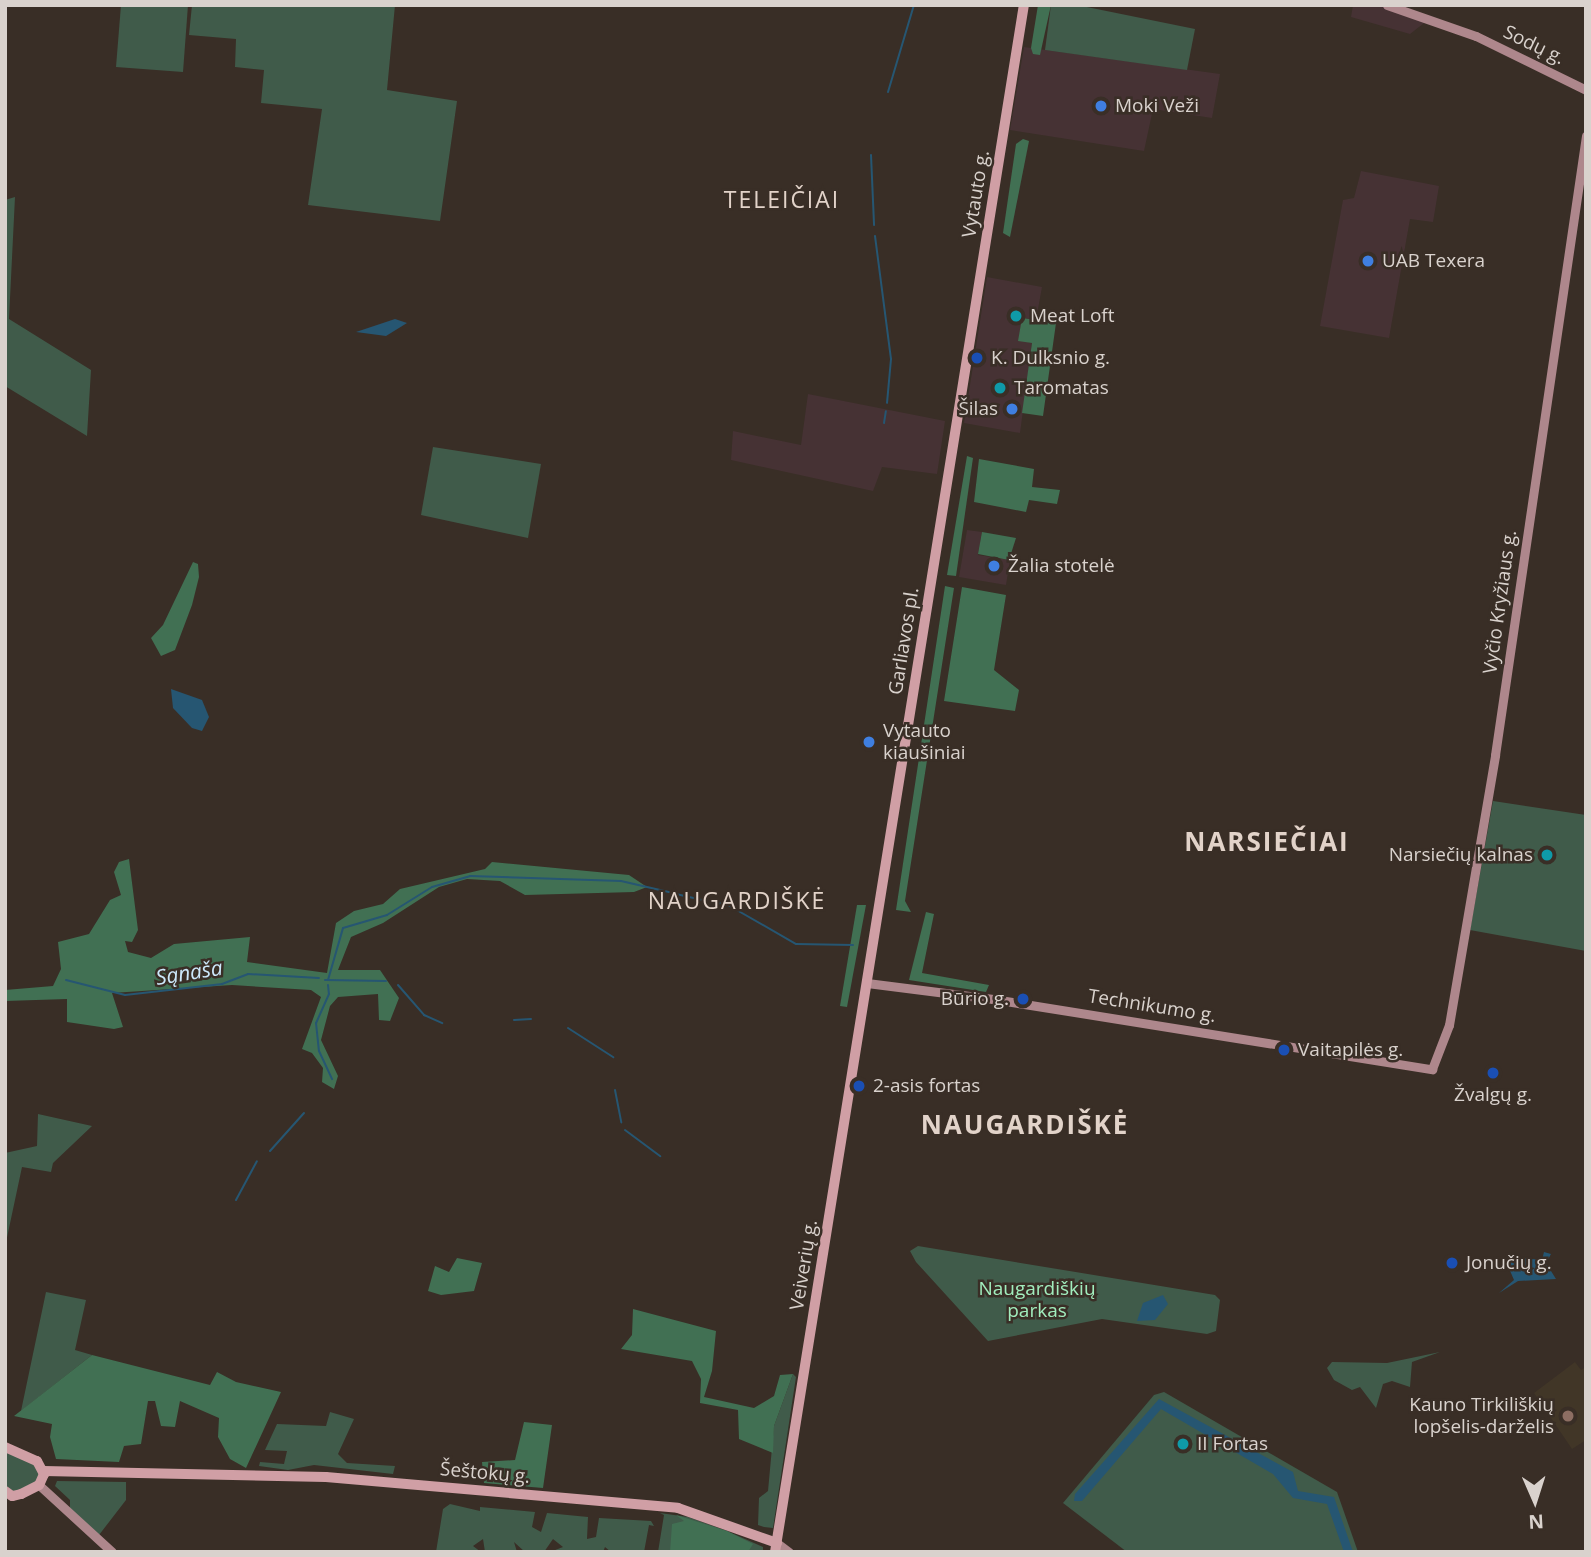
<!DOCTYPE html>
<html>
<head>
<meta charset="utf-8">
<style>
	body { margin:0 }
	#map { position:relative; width:1591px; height:1557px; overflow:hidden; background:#392e26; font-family:"Open Sans",sans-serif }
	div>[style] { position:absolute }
	.commercial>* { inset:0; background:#463234 }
	.education>* { inset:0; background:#413627 }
	.green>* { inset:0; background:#405b4a }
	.forest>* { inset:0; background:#417053 }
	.water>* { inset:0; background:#265672 }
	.stream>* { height:2px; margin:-1px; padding:0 1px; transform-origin:1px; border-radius:1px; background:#265672 }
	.secondary>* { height:9px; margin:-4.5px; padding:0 4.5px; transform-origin:4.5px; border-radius:4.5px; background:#ae878c }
	.primary>* { height:10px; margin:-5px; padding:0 5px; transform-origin:5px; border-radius:5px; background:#d09fa5 }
	.dots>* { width:19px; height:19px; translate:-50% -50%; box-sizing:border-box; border:4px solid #392e26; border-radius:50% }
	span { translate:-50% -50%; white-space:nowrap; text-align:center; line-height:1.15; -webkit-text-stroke:5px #392e26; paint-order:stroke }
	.street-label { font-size:19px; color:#d9d2cd }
	.poi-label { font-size:19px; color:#d9d2cd }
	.left { translate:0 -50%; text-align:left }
	.right { translate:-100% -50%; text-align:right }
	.park-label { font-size:19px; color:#a1edbd }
	.water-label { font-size:21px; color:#cce8fb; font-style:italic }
	.quarter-label { font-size:23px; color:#e2d3c9; letter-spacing:2px }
	.district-label { font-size:26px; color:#e2d3c9; font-weight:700; letter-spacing:2px }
	.frame { position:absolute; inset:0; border:7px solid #d9d2cd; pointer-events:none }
	.north { position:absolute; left:1500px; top:1466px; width:70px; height:70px; -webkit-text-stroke:5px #392e26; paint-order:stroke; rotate:177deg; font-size:19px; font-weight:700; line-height:28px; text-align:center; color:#d9d2cd }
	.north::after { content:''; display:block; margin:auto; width:24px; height:32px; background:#d9d2cd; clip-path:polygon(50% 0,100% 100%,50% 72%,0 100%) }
</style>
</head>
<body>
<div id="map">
	<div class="commercial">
		<div style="clip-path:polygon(1353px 5px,1379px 5px,1428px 20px,1410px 34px,1351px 17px)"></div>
		<div style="clip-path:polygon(1024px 47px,1220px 74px,1212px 118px,1153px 109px,1144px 151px,1010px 130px)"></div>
		<div style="clip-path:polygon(1361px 171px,1439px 186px,1433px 222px,1410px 219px,1389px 338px,1320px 326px,1343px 200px,1354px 198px)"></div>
		<div style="clip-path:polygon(987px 277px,1042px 287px,1036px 320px,1022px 318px,1019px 340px,1032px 343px,1020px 433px,964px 423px)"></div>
		<div style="clip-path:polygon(808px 394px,945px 421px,937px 474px,882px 467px,873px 491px,731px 460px,733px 431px,801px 445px)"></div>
		<div style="clip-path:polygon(967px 530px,982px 532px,978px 555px,1010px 560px,1006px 585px,959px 577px)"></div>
	</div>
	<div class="education">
		<div style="clip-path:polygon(1575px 1362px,1581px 1370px,1586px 1367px,1586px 1440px,1572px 1449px,1534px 1393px)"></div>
	</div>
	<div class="green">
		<div style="clip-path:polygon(121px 5px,188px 5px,183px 72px,116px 67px)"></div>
		<div style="clip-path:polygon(192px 5px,395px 5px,387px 90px,457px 101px,440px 221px,308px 205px,322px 109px,261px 103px,264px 70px,235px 67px,236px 39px,189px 35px)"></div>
		<div style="clip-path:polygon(1051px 5px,1077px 5px,1195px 29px,1187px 70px,1045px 50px)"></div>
		<div style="clip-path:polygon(15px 197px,9px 319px,91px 370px,87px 436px,5px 386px,5px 200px)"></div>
		<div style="clip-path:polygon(433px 447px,541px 464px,528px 538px,421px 515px)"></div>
		<div style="clip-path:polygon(1493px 801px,1586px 815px,1586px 951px,1470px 930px)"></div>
		<div style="clip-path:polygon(38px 1114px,92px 1126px,53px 1163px,51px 1172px,22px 1167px,5px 1247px,5px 1153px,37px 1146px)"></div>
		<div style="clip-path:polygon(918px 1246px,1215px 1295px,1220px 1300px,1216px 1331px,1207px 1334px,1102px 1319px,988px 1341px,916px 1262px,910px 1251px)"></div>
		<div style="clip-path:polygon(46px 1292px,86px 1300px,75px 1350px,92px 1355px,21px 1411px)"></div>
		<div style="clip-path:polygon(1440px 1352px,1412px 1362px,1410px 1387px,1392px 1381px,1383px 1384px,1376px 1408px,1360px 1387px,1352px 1390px,1334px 1380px,1327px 1368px,1332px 1362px,1387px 1363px)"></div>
		<div style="clip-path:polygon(793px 1374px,796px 1377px,773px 1528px,764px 1527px,758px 1525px,759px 1498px,768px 1491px,774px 1426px)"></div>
		<div style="clip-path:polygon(1164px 1392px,1337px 1492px,1358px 1552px,1127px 1552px,1063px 1503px,1154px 1395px)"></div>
		<div style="clip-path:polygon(330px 1412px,354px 1419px,338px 1454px,347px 1463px,395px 1466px,393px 1474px,314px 1465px,288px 1470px,259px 1466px,260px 1462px,284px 1464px,287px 1451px,265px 1450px,277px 1424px,326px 1426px)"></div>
		<div style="clip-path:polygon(5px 1450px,40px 1466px,39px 1482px,15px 1492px,7px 1488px)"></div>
		<div style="clip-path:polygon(57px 1481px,126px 1482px,126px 1500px,99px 1535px,70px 1508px,70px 1500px,55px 1486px)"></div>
		<div style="clip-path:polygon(450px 1504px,480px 1511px,480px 1507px,535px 1512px,532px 1527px,541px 1532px,547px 1513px,588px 1517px,587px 1539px,596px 1537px,599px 1518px,651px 1521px,654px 1526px,649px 1525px,644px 1552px,611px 1552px,605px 1547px,603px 1552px,550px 1552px,563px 1547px,553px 1539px,544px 1552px,525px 1552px,514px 1542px,517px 1552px,485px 1552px,483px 1539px,473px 1546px,481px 1552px,436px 1552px,443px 1509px)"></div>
		<div style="clip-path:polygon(660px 1513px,688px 1517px,727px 1531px,763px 1547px,763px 1552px,658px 1552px,664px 1515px)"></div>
	</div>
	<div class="forest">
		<div style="clip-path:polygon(1038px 5px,1051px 5px,1040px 55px,1033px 54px,1031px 48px)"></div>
		<div style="clip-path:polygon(1023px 139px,1029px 141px,1010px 237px,1003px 233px,1016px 144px)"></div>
		<div style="clip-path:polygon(1022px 318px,1056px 323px,1043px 416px,1022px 413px,1032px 343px,1018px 341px)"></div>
		<div style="clip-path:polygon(967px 456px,973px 458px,956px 576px,947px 575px)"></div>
		<div style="clip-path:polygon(979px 459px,1034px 469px,1032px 487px,1060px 490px,1057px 504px,1029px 500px,1026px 512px,974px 502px)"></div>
		<div style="clip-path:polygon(982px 532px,1016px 538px,1009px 560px,978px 554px)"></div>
		<div style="clip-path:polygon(193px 562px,198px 564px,199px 577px,192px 605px,175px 650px,161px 656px,151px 638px,163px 625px)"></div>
		<div style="clip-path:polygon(945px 586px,954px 588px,905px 901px,911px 912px,896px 910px)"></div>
		<div style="clip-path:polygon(962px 587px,1006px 595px,994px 670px,1019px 690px,1015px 711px,944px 701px)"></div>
		<div style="clip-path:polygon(129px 859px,138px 930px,132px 942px,125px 941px,128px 952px,151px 958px,174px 944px,250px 937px,247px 962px,327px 973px,336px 923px,354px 911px,383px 904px,400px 889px,485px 869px,492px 862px,629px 875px,647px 887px,634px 892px,525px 895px,500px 881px,467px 879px,439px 887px,383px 923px,351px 937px,338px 970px,380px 970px,399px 998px,390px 1021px,379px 1020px,378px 994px,338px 997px,330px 1006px,321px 1040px,338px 1076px,334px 1089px,322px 1082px,323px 1068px,312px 1053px,302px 1049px,321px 997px,311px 990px,232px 985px,112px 993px,123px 1027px,114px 1029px,67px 1022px,67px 999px,5px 1001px,5px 990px,53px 986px,61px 969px,58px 942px,89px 934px,110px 900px,121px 895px,114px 872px,119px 862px)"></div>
		<div style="clip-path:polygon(857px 905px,866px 905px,847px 1007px,840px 1006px)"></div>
		<div style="clip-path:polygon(926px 912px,934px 914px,922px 973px,989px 985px,986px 992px,909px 980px)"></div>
		<div style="clip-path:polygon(457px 1258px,482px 1263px,474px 1291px,441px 1295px,428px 1291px,435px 1266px,449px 1272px)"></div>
		<div style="clip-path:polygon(633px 1309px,716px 1331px,712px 1371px,704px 1397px,754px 1408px,774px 1396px,780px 1375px,793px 1374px,774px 1426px,773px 1453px,739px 1439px,738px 1410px,700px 1403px,701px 1379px,692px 1361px,621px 1349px,632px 1335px)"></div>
		<div style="clip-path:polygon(92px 1355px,210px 1385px,217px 1372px,236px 1382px,281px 1392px,246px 1468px,230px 1459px,218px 1437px,219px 1418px,180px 1401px,175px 1427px,161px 1426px,155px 1401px,148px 1401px,141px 1444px,124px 1446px,119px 1462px,56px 1459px,50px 1437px,52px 1424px,14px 1416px)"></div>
		<div style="clip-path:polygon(524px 1422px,552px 1425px,543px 1488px,484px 1483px,482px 1462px,515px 1460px)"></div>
		<div style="clip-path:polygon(676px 1515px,727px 1531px,753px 1544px,748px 1552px,670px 1552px,672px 1524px,684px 1521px)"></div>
	</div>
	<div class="water">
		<div style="clip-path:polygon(395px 319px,407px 323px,386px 336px,356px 332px)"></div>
		<div style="clip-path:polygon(171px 689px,202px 700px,209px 717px,202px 731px,192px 728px,173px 708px)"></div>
		<div style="clip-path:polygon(1544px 1252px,1551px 1254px,1546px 1263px,1556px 1279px,1518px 1281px,1499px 1293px,1514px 1280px,1508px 1266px,1512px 1257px,1542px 1260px)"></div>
		<div style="clip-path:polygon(1163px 1295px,1168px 1304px,1155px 1320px,1137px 1321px,1143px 1303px)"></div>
		<div style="clip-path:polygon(1159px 1399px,1293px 1472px,1298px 1491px,1334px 1497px,1353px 1552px,1344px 1552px,1327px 1504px,1293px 1498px,1273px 1474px,1161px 1409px,1082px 1501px,1074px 1501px,1075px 1494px)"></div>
	</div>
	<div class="stream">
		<div style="left:888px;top:92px;width:91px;rotate:-73.4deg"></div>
		<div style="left:871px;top:155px;width:70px;rotate:87.5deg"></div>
		<div style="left:875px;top:236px;width:124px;rotate:82.6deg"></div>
		<div style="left:891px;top:359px;width:44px;rotate:95.2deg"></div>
		<div style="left:884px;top:423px;width:12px;rotate:-81deg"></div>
		<div style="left:676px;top:894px;width:28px;rotate:13deg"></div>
		<div style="left:710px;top:902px;width:14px;rotate:8deg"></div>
		<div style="left:728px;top:905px;width:78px;rotate:29.8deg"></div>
		<div style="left:796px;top:944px;width:57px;rotate:1deg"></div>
		<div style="left:66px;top:980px;width:61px;rotate:14.3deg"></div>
		<div style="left:125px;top:995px;width:98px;rotate:-6.5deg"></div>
		<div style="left:222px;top:984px;width:28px;rotate:-21deg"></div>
		<div style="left:248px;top:974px;width:71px;rotate:3.2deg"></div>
		<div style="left:325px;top:980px;width:61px;rotate:0.9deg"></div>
		<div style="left:328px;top:980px;width:54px;rotate:-73.9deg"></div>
		<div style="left:343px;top:928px;width:46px;rotate:-16.5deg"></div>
		<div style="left:387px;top:915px;width:53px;rotate:-31.9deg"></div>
		<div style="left:432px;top:887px;width:40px;rotate:-16deg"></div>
		<div style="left:470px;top:876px;width:151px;rotate:1.9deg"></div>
		<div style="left:621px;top:881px;width:49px;rotate:12.9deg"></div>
		<div style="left:328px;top:985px;width:9px;rotate:84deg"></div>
		<div style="left:329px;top:994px;width:32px;rotate:114deg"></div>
		<div style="left:316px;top:1023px;width:28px;rotate:84deg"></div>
		<div style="left:319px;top:1051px;width:31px;rotate:65deg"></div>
		<div style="left:398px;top:985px;width:40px;rotate:49deg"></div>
		<div style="left:424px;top:1015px;width:20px;rotate:24deg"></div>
		<div style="left:514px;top:1020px;width:17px;rotate:-3deg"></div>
		<div style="left:568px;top:1028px;width:54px;rotate:32.8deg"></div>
		<div style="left:615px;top:1090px;width:33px;rotate:79deg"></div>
		<div style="left:625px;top:1130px;width:44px;rotate:36.6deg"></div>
		<div style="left:270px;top:1151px;width:51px;rotate:-48.2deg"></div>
		<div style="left:236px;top:1200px;width:44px;rotate:-61.7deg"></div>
	</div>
	<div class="secondary">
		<div style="left:1387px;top:5px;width:94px;rotate:19.2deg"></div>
		<div style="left:1476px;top:36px;width:123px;rotate:26.1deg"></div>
		<div style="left:867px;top:983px;width:127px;rotate:7.2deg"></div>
		<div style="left:993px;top:999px;width:445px;rotate:9.1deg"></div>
		<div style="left:1432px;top:1069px;width:47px;rotate:-68.9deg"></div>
		<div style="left:1449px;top:1025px;width:274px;rotate:-80.3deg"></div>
		<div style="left:1495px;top:755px;width:626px;rotate:-81.64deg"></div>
		<div style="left:39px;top:1485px;width:99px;rotate:42.5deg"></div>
		<div style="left:777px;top:1543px;width:15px;rotate:37deg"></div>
	</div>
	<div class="primary">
		<div style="left:5px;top:1447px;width:35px;rotate:24deg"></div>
		<div style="left:37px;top:1461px;width:15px;rotate:62deg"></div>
		<div style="left:44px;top:1474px;width:12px;rotate:114deg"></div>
		<div style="left:39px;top:1485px;width:20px;rotate:153deg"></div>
		<div style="left:21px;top:1494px;width:9px;rotate:167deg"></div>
		<div style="left:12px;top:1496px;width:9px;rotate:-144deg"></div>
		<div style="left:44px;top:1471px;width:282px;rotate:1.2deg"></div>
		<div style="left:326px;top:1477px;width:353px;rotate:5deg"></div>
		<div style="left:678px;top:1508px;width:105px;rotate:19.5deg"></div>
		<div style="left:775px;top:1552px;width:1567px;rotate:-80.86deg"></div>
	</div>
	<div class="dots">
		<div style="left:1101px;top:106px;background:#3f7fe0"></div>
		<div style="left:1368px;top:261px;background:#3f7fe0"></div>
		<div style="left:1016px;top:316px;background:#0f9aa8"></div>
		<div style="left:977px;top:358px;background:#1a4fb4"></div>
		<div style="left:1000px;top:388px;background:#0f9aa8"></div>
		<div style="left:1012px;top:409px;background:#3f7fe0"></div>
		<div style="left:994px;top:566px;background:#3f7fe0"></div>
		<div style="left:869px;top:742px;background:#3f7fe0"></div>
		<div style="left:1547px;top:855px;background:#0f9aa8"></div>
		<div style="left:1023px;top:999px;background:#1a4fb4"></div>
		<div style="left:1284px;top:1050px;background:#1a4fb4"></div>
		<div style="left:1493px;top:1073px;background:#1a4fb4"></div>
		<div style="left:859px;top:1086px;background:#1a4fb4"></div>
		<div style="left:1452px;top:1263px;background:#1a4fb4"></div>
		<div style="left:1568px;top:1416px;background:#8d6e63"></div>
		<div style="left:1183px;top:1444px;background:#0f9aa8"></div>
	</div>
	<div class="street-label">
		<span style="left:1534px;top:45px;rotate:26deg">Sodų g.</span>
		<span style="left:976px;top:194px;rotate:-81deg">Vytauto g.</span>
		<span style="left:1500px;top:602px;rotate:-82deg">Vyčio Kryžiaus g.</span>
		<span style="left:904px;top:641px;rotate:-81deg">Garliavos pl.</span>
		<span style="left:1152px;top:1006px;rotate:9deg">Technikumo g.</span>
		<span style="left:804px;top:1265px;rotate:-81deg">Veiverių g.</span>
		<span style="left:485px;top:1473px;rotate:5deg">Šeštokų g.</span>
	</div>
	<div class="poi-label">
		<span class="left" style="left:1115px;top:106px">Moki Veži</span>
		<span class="left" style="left:1382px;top:261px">UAB Texera</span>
		<span class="left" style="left:1030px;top:316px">Meat Loft</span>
		<span class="left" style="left:991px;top:358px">K. Dulksnio g.</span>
		<span class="left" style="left:1014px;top:388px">Taromatas</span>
		<span class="right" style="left:998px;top:409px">Šilas</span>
		<span class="left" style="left:1008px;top:566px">Žalia stotelė</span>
		<span class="left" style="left:883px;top:742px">Vytauto<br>kiaušiniai</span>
		<span class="right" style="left:1533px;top:855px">Narsiečių kalnas</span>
		<span class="right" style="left:1009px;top:999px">Būrio g.</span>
		<span class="left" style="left:1298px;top:1050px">Vaitapilės g.</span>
		<span class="left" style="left:873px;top:1086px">2-asis fortas</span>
		<span style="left:1493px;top:1095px">Žvalgų g.</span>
		<span class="left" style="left:1466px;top:1263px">Jonučių g.</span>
		<span class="right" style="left:1554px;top:1416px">Kauno Tirkiliškių<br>lopšelis-darželis</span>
		<span class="left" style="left:1197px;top:1444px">II Fortas</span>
	</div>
	<div class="park-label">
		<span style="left:1037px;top:1300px">Naugardiškių<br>parkas</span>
	</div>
	<div class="water-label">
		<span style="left:189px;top:972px;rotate:-9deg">Sąnaša</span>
	</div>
	<div class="quarter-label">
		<span style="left:782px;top:199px">TELEIČIAI</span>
		<span style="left:737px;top:900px">NAUGARDIŠKĖ</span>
	</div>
	<div class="district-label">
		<span style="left:1267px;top:842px">NARSIEČIAI</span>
		<span style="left:1025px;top:1125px">NAUGARDIŠKĖ</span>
	</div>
	<div class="frame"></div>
	<div class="north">N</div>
</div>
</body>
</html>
